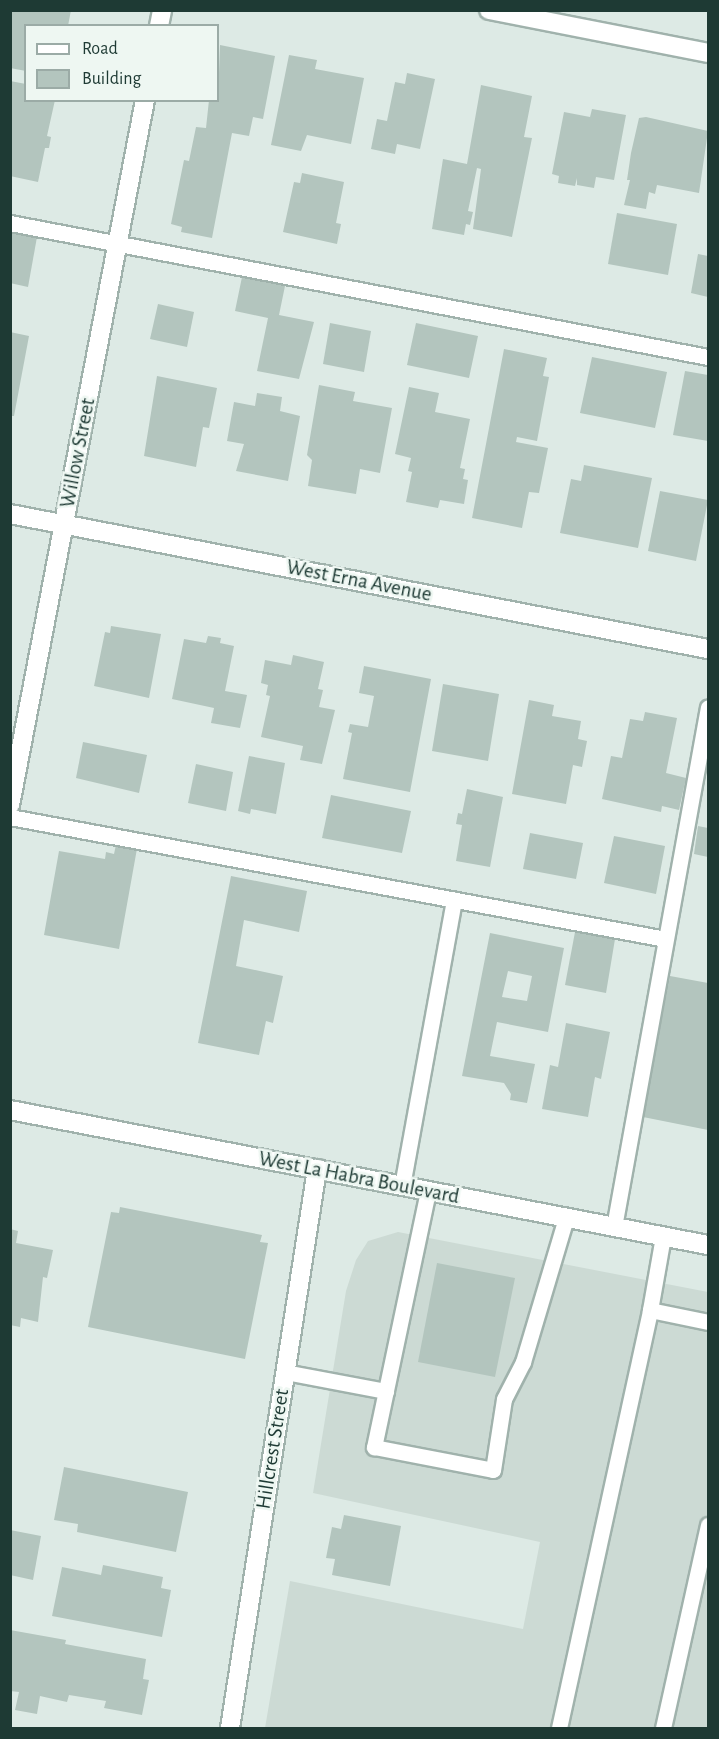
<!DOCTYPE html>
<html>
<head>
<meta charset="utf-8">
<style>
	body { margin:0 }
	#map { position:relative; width:719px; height:1739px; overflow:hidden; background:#ddeae5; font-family:"Alegreya Sans",sans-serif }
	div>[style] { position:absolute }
	.built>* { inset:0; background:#ccdad4 }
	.building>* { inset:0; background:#b3c5be }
	.roads { filter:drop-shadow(2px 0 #a0b2ac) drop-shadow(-2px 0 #a0b2ac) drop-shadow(0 2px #a0b2ac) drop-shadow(0 -2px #a0b2ac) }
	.service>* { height:15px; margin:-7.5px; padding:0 7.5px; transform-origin:7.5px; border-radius:7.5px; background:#fff }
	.minor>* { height:18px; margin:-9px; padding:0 9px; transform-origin:9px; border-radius:9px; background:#fff }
	.secondary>* { height:18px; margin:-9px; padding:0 9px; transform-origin:9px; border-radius:9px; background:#fff }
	span { translate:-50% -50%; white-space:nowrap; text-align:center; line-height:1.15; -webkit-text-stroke:5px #eef7f2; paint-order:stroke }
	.street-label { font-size:21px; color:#1e3a34 }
	.frame { position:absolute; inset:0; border:12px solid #1e3a34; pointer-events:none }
	.legend { position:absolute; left:24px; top:24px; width:195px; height:78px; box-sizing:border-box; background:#eef7f2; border:2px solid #9baba6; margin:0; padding:8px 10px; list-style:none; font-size:18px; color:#1e3a34 }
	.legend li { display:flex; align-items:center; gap:12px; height:30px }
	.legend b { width:30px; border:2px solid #9baba6 }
</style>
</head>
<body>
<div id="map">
	<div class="built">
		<div style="clip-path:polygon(398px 1232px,708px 1292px,708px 1728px,265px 1728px,290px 1581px,523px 1629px,540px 1542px,313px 1493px,346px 1291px,356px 1260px,368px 1241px)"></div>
	</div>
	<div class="building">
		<div style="clip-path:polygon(10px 10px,71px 10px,68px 26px,26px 26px,26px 71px,10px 68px)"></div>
		<div style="clip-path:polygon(220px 45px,275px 56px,263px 119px,253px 117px,249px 136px,232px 133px,212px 238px,181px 232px,182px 227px,171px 224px,184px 160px,189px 161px,196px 127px,206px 128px,209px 100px,218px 100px)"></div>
		<div style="clip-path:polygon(289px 55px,317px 60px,315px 69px,364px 78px,351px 144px,307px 135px,301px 151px,271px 145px)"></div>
		<div style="clip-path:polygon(407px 73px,435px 79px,420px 149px,397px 144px,395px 154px,371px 149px,377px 119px,387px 121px,395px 82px,405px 84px)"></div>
		<div style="clip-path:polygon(10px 81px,26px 84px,26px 100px,55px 100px,47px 136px,51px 137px,49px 148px,45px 148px,38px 182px,10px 176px)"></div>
		<div style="clip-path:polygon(481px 85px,532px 96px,524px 137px,532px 138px,512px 237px,473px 229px,481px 169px,477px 168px,468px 211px,473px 212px,470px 225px,466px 224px,464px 235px,432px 229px,443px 159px,467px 164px)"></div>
		<div style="clip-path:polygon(592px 109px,626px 115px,614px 180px,596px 177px,594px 188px,577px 185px,577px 178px,575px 186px,558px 183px,559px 176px,552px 174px,564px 112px,590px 117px)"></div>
		<div style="clip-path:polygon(646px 117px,708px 131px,699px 193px,657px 185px,655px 194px,649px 192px,646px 209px,624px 205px,630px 180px,627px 180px,631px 153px,639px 118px)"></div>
		<div style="clip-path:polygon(302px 173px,344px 182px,336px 223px,341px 224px,337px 244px,283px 232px,294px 182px,300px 183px)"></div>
		<div style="clip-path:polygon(617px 213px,677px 224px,668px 275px,608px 264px)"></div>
		<div style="clip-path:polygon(10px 232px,37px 237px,28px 287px,10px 283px)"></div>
		<div style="clip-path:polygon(698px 254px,708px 256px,708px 297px,691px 293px)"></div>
		<div style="clip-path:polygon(242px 277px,285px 286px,279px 315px,314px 322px,299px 379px,257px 371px,268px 318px,235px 311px)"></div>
		<div style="clip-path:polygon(158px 304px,194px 312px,187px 347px,150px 339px)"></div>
		<div style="clip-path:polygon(330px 323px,371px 331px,364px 372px,323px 364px)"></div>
		<div style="clip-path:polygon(416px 323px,478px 336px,469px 378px,407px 365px)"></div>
		<div style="clip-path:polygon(10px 332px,29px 336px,14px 416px,10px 416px)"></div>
		<div style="clip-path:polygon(504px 349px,547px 358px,543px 376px,549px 377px,537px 441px,517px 437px,516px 442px,548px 448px,539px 493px,529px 492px,522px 528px,472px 518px)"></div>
		<div style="clip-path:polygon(592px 357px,667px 372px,655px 428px,580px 413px)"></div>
		<div style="clip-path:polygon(685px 371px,708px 375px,708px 441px,673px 435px)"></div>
		<div style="clip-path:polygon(157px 376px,217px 388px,209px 428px,203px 427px,196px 467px,144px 456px)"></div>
		<div style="clip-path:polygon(319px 385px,355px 392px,353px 401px,392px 408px,380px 473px,360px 469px,356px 494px,308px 486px,312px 460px,307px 455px)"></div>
		<div style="clip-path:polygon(409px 387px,439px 393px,435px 412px,470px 419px,460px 468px,465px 469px,463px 479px,468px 480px,464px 504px,440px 500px,438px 508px,406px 502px,412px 472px,408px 471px,411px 458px,395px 454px)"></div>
		<div style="clip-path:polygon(257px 393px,282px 397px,280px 411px,300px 416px,288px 481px,236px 471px,244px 444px,227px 441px,234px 402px,255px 406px)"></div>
		<div style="clip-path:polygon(584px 465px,652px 478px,638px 548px,560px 533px,571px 479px,581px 481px)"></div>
		<div style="clip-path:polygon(660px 491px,708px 500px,696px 561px,648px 551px)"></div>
		<div style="clip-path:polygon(111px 626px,161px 634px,149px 698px,94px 686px,105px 632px,110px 633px)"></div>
		<div style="clip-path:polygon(208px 636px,221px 638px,220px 643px,234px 646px,225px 691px,247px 695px,240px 728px,211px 723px,214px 708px,172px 699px,184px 639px,206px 643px)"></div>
		<div style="clip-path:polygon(293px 655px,324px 662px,318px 689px,323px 690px,319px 707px,335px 710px,322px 764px,300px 760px,303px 746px,261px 737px,270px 696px,266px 695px,268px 685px,261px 683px,265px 660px,291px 665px)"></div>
		<div style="clip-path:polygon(364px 666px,431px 679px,410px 792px,343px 779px,352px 733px,348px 732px,350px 724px,368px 727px,374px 696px,359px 693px)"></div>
		<div style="clip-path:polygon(443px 684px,499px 694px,488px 761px,432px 751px)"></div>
		<div style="clip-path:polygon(529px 700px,554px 705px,552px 716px,581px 721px,578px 739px,587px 741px,582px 767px,573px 765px,566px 804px,512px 794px)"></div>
		<div style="clip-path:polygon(645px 712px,677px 718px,666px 773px,686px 778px,679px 810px,662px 806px,661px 812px,602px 799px,611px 756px,622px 758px,630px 719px,643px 721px)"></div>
		<div style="clip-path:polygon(83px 742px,147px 755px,139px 793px,76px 778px)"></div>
		<div style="clip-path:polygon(249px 756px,285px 763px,276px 814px,251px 809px,250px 814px,238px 811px)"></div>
		<div style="clip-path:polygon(196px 764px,233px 772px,226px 811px,188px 803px)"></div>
		<div style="clip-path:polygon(467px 789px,503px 797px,490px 867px,456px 861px,462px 825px,456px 824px,458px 813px,462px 814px)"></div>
		<div style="clip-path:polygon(331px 795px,411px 811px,402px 853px,322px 838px)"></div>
		<div style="clip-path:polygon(698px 826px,708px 828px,708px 857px,694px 854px)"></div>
		<div style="clip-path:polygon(530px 833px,583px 843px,576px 879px,523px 869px)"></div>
		<div style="clip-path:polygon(614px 836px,665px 846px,656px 894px,604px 883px)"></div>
		<div style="clip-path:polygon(117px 840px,138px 843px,119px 949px,44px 935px,59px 851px,105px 859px,106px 852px,114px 854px)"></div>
		<div style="clip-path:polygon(231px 876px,307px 891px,299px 932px,244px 920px,236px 966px,283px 976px,273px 1023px,266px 1021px,259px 1055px,198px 1043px)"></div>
		<div style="clip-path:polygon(575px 932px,615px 939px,606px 993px,565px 985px)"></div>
		<div style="clip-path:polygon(evenodd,490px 933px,564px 948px,548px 1032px,497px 1022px,490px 1056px,535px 1064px,527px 1103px,510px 1100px,511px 1094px,504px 1083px,462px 1076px,490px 933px,508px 971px,532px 976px,527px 1001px,502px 997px,508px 971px)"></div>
		<div style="clip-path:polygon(670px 976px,708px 983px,708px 1130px,643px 1117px)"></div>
		<div style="clip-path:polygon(566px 1023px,610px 1032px,601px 1079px,595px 1077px,588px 1117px,542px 1109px,550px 1065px,558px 1067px)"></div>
		<div style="clip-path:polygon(120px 1207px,262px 1235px,260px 1242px,268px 1243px,245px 1359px,88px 1327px,111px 1212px,119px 1213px)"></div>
		<div style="clip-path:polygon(10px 1229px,18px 1231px,16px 1243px,53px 1250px,47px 1278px,43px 1277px,38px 1322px,21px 1318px,20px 1327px,10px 1325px)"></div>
		<div style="clip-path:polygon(437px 1263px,515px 1278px,495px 1377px,418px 1362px)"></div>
		<div style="clip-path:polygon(64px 1467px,188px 1492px,176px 1552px,77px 1532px,78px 1524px,54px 1520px)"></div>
		<div style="clip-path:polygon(344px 1515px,401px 1526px,390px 1586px,332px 1575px,335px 1559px,326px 1558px,332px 1527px,341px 1529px)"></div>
		<div style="clip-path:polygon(10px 1530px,41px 1536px,33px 1580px,10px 1575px)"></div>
		<div style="clip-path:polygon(103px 1565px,163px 1577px,161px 1588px,171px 1590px,162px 1637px,52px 1616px,62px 1567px,101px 1575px)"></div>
		<div style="clip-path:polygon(10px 1630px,66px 1640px,65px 1644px,146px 1659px,143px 1679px,149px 1680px,142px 1715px,104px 1708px,106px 1701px,69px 1695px,67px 1702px,40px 1696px,37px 1714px,15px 1710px,19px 1692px,10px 1691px)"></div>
	</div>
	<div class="roads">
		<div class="service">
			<div style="left:10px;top:223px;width:711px;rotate:10.87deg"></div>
			<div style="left:10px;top:817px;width:667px;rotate:10.54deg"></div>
			<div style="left:402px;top:1186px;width:291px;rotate:-79.7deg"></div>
			<div style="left:428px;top:1191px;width:262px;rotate:101.9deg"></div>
			<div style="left:374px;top:1447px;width:121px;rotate:10.9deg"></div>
			<div style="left:493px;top:1470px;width:72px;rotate:-81.2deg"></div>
			<div style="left:504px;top:1399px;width:42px;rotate:-62.8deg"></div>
			<div style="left:523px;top:1362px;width:150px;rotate:-73.4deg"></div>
			<div style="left:614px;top:1227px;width:528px;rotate:-79.75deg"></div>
			<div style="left:650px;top:1310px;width:59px;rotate:11.7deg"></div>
			<div style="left:285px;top:1372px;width:103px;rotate:10.7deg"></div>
			<div style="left:559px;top:1728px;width:428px;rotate:-77.7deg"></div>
			<div style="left:650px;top:1310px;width:75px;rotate:-80deg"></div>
			<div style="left:663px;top:1728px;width:208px;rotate:-77.5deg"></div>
		</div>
		<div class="minor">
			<div style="left:489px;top:10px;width:223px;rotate:11.1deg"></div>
			<div style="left:159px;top:26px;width:16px;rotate:-79deg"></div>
			<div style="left:10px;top:514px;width:711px;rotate:10.95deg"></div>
			<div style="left:10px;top:805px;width:718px;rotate:-79.16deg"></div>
			<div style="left:230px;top:1728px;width:566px;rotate:-81.15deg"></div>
		</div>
		<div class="secondary">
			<div style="left:10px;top:1110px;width:711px;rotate:10.95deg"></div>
		</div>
	</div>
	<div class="street-label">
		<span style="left:78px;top:453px;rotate:-79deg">Willow Street</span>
		<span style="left:359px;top:581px;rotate:11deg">West Erna Avenue</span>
		<span style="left:359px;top:1178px;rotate:11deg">West La Habra Boulevard</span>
		<span style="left:273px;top:1449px;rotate:-81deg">Hillcrest Street</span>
	</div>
	<div class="frame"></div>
	<ul class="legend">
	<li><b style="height:8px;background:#fff"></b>Road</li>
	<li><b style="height:16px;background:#b3c5be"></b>Building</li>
	</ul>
</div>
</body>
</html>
